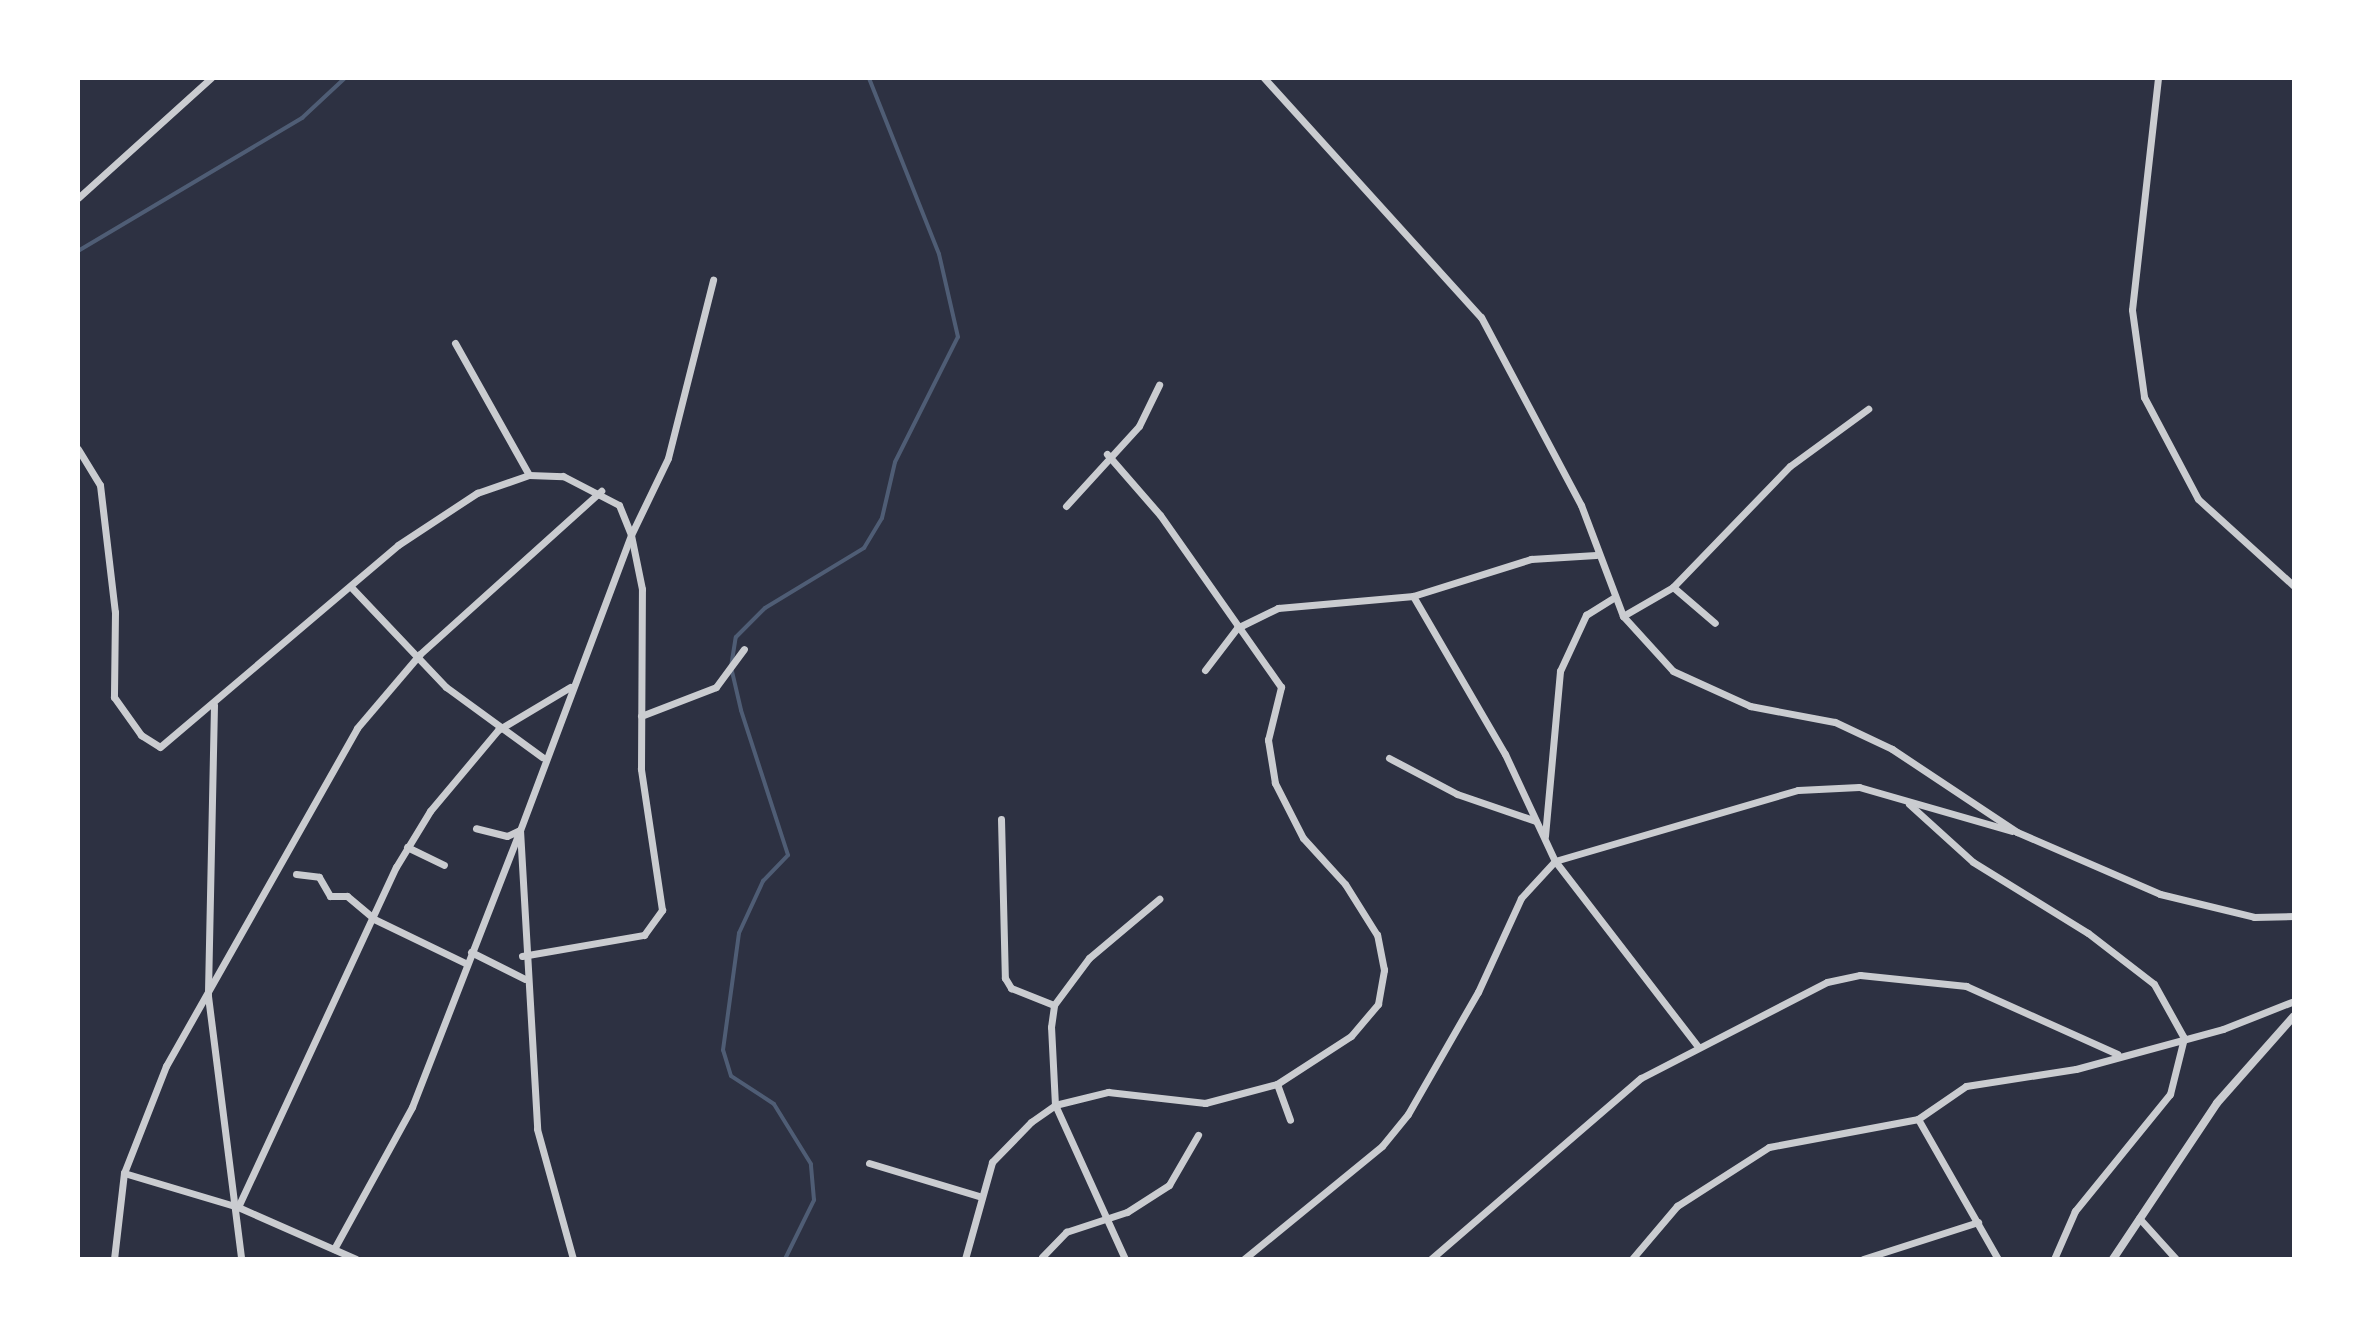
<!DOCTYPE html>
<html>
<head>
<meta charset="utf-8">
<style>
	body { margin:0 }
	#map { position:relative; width:2372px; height:1337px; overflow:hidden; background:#2d3142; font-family:"DejaVu Sans",sans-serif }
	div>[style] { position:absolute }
	.stream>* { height:4px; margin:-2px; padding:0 2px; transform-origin:2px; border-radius:2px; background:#4f5d75 }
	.minor>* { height:7px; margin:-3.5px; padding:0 3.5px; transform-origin:3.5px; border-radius:3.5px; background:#caccd0 }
	.tertiary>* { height:8px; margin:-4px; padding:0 4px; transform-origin:4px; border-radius:4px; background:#caccd0 }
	span { translate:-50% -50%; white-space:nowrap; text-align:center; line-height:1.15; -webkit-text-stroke:6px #fff; paint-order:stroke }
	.frame { position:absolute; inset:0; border:80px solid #fff; pointer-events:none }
</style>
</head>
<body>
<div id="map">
	<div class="stream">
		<div style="left:78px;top:251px;width:261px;rotate:-30.7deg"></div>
		<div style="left:302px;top:118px;width:59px;rotate:-42.9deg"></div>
		<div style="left:785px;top:1259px;width:66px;rotate:-63.8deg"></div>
		<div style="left:814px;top:1200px;width:36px;rotate:-95deg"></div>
		<div style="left:811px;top:1164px;width:70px;rotate:-121.7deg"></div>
		<div style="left:774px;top:1104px;width:51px;rotate:-146.9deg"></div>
		<div style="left:731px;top:1076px;width:27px;rotate:-107deg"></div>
		<div style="left:723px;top:1050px;width:118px;rotate:-82.2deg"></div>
		<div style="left:739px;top:933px;width:57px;rotate:-65.2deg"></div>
		<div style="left:763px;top:881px;width:36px;rotate:-46deg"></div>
		<div style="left:788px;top:855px;width:152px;rotate:-108deg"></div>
		<div style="left:741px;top:710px;width:44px;rotate:-103.1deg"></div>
		<div style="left:731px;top:667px;width:30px;rotate:-81deg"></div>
		<div style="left:736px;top:637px;width:41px;rotate:-45deg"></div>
		<div style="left:765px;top:608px;width:116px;rotate:-31.2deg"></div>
		<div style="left:864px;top:548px;width:35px;rotate:-59deg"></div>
		<div style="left:882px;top:518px;width:57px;rotate:-76.9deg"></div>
		<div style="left:895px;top:462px;width:140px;rotate:-63.3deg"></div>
		<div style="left:958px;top:337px;width:85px;rotate:-102.9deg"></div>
		<div style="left:939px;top:254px;width:189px;rotate:-111.7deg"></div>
	</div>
	<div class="minor">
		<div style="left:1264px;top:78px;width:323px;rotate:47.8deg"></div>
		<div style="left:1481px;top:317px;width:213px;rotate:62deg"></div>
		<div style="left:1581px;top:505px;width:119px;rotate:69.3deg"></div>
		<div style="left:1623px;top:616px;width:74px;rotate:47.7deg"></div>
		<div style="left:1673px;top:671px;width:85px;rotate:24.4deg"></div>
		<div style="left:1750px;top:706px;width:86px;rotate:10.7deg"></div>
		<div style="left:1835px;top:722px;width:63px;rotate:25.3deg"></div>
		<div style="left:1892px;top:749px;width:150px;rotate:33.6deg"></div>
		<div style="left:2017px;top:832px;width:156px;rotate:23.4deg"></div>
		<div style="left:2160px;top:894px;width:97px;rotate:13.7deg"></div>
		<div style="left:2254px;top:917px;width:40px;rotate:-1.4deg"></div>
		<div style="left:2158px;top:78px;width:233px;rotate:96.4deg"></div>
		<div style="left:2132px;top:310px;width:88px;rotate:82.1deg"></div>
		<div style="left:2144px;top:397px;width:115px;rotate:62.1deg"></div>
		<div style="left:2198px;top:499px;width:130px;rotate:42.2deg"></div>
		<div style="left:78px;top:198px;width:179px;rotate:-42.1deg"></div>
		<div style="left:455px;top:343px;width:151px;rotate:60.7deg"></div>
		<div style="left:78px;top:449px;width:42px;rotate:58.6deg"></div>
		<div style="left:100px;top:485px;width:128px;rotate:83.3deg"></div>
		<div style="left:115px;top:612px;width:85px;rotate:90.7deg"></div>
		<div style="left:114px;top:697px;width:47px;rotate:54.6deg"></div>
		<div style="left:141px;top:735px;width:22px;rotate:32deg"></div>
		<div style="left:160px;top:747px;width:312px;rotate:-40.3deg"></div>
		<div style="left:398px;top:545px;width:95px;rotate:-33.4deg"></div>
		<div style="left:477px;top:493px;width:55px;rotate:-19.1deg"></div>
		<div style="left:529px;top:475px;width:34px;rotate:2deg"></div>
		<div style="left:563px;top:476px;width:63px;rotate:27.4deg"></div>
		<div style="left:619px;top:505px;width:32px;rotate:68deg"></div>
		<div style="left:631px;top:535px;width:315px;rotate:110.6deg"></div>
		<div style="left:520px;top:830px;width:299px;rotate:86.7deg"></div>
		<div style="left:537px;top:1129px;width:135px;rotate:74.5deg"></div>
		<div style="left:1066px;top:506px;width:108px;rotate:-47.6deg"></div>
		<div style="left:1139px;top:426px;width:46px;rotate:-64deg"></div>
		<div style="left:351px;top:587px;width:138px;rotate:46.5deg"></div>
		<div style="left:446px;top:687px;width:119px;rotate:36.1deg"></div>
		<div style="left:1673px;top:587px;width:55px;rotate:40.6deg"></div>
		<div style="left:1413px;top:596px;width:183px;rotate:59.8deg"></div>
		<div style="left:1505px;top:754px;width:118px;rotate:65deg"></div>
		<div style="left:1555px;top:861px;width:235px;rotate:52.4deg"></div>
		<div style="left:1623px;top:616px;width:58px;rotate:-30.1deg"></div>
		<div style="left:1673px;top:587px;width:168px;rotate:-46deg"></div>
		<div style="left:1790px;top:466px;width:97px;rotate:-36.2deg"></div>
		<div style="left:1205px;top:670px;width:53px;rotate:-52.7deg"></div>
		<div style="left:1237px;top:628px;width:46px;rotate:-26deg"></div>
		<div style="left:1278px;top:608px;width:136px;rotate:-5.1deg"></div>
		<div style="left:1413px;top:596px;width:124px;rotate:-17.4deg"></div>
		<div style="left:1531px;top:559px;width:65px;rotate:-3.5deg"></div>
		<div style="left:214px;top:705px;width:291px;rotate:91.2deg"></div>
		<div style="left:208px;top:996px;width:265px;rotate:82.8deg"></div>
		<div style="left:641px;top:716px;width:80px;rotate:-21.1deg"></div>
		<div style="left:716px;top:687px;width:47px;rotate:-53.6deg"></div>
		<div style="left:1389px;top:758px;width:77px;rotate:27.9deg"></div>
		<div style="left:1457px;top:794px;width:83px;rotate:18.9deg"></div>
		<div style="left:1909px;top:804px;width:86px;rotate:42.2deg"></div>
		<div style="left:1973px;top:862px;width:135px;rotate:31.7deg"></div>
		<div style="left:2088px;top:933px;width:83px;rotate:37.7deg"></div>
		<div style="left:2154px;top:984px;width:62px;rotate:60.9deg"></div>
		<div style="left:2184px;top:1038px;width:58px;rotate:104deg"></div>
		<div style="left:2170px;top:1094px;width:151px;rotate:129.1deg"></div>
		<div style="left:2075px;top:1211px;width:52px;rotate:113.6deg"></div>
		<div style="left:1001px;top:819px;width:159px;rotate:88.6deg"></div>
		<div style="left:1005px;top:978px;width:12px;rotate:59deg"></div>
		<div style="left:1011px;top:988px;width:46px;rotate:21.6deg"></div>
		<div style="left:1545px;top:836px;width:166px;rotate:-84.8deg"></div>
		<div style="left:1560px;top:671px;width:62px;rotate:-65.1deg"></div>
		<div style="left:1586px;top:615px;width:34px;rotate:-32deg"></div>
		<div style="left:407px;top:847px;width:41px;rotate:25.9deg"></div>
		<div style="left:296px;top:874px;width:23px;rotate:7deg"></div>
		<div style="left:319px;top:877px;width:22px;rotate:60deg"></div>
		<div style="left:330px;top:896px;width:17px"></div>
		<div style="left:347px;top:896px;width:35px;rotate:40deg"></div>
		<div style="left:374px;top:919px;width:101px;rotate:25.8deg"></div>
		<div style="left:471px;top:952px;width:60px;rotate:26.6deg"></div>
		<div style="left:522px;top:956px;width:124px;rotate:-9.8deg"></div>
		<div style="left:644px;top:935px;width:31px;rotate:-54deg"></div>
		<div style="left:662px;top:910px;width:143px;rotate:-98.5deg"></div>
		<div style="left:641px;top:769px;width:180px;rotate:-89.7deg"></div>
		<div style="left:642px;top:589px;width:55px;rotate:-101.5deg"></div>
		<div style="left:631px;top:535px;width:85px;rotate:-64.3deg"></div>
		<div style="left:668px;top:458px;width:184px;rotate:-75.8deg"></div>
		<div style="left:1277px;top:1084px;width:38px;rotate:70deg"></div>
		<div style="left:1918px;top:1119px;width:161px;rotate:60.3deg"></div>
		<div style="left:869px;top:1163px;width:115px;rotate:16.7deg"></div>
		<div style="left:124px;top:1173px;width:119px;rotate:16.6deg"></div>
		<div style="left:238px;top:1207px;width:129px;rotate:23.8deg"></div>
		<div style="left:238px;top:1207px;width:375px;rotate:-65.1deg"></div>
		<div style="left:396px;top:867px;width:66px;rotate:-58.7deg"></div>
		<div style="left:430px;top:811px;width:106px;rotate:-50deg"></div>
		<div style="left:498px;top:730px;width:84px;rotate:-30.8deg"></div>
		<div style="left:2139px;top:1218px;width:55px;rotate:47.9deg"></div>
		<div style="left:334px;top:1249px;width:162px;rotate:-61.2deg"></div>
		<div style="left:412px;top:1107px;width:297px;rotate:-68.7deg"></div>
		<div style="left:520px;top:830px;width:14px;rotate:155deg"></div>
		<div style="left:507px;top:836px;width:32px;rotate:-166deg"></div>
		<div style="left:1042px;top:1257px;width:35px;rotate:-46deg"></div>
		<div style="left:1066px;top:1232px;width:64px;rotate:-18.2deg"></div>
		<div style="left:1127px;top:1212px;width:50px;rotate:-32.7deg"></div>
		<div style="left:1169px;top:1185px;width:58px;rotate:-59.9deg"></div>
		<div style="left:114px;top:1259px;width:87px;rotate:-83.4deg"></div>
		<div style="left:124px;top:1173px;width:115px;rotate:-68.6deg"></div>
		<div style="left:166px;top:1066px;width:388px;rotate:-60.5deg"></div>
		<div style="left:357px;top:728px;width:97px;rotate:-49.6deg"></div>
		<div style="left:420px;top:654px;width:244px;rotate:-42deg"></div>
		<div style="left:965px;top:1259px;width:101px;rotate:-74.4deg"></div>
		<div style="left:992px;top:1162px;width:56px;rotate:-45.7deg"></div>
		<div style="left:1031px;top:1122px;width:29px;rotate:-35deg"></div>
		<div style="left:1055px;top:1105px;width:55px;rotate:-13.8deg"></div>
		<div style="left:1108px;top:1092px;width:98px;rotate:6.5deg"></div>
		<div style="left:1205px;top:1103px;width:74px;rotate:-14.8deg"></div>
		<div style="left:1277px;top:1084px;width:88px;rotate:-33deg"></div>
		<div style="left:1351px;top:1036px;width:42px;rotate:-49.8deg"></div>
		<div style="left:1378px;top:1004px;width:35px;rotate:-80deg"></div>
		<div style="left:1384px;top:970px;width:36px;rotate:-101deg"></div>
		<div style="left:1377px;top:935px;width:60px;rotate:-122.1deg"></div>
		<div style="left:1345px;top:884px;width:62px;rotate:-132.4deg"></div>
		<div style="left:1303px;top:838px;width:62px;rotate:-117deg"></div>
		<div style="left:1275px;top:783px;width:44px;rotate:-99.2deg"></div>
		<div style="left:1268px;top:740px;width:55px;rotate:-76.2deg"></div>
		<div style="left:1281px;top:687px;width:210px;rotate:-125.1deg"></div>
		<div style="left:1160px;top:515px;width:81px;rotate:-131deg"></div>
		<div style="left:1125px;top:1259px;width:169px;rotate:-114.4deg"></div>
		<div style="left:1055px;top:1105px;width:78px;rotate:-92.9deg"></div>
		<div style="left:1051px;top:1027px;width:22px;rotate:-82deg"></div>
		<div style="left:1054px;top:1005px;width:59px;rotate:-53.3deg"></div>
		<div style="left:1089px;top:958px;width:92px;rotate:-40.1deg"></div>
		<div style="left:1244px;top:1259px;width:178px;rotate:-39.3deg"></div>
		<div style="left:1382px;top:1146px;width:41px;rotate:-50.9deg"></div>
		<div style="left:1408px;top:1114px;width:141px;rotate:-60.2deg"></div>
		<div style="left:1478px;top:992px;width:103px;rotate:-65.4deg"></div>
		<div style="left:1521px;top:898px;width:50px;rotate:-47.4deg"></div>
		<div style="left:1555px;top:861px;width:253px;rotate:-16.3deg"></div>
		<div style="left:1798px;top:790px;width:61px;rotate:-2.8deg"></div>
		<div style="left:1859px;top:787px;width:159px;rotate:16deg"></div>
		<div style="left:1431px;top:1259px;width:277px;rotate:-40.8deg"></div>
		<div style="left:1641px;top:1078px;width:209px;rotate:-27.3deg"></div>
		<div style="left:1827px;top:982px;width:34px;rotate:-12deg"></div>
		<div style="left:1860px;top:975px;width:107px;rotate:5.9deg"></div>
		<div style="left:1966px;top:986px;width:166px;rotate:24.2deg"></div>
		<div style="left:1632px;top:1259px;width:70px;rotate:-49.7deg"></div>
		<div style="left:1677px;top:1206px;width:109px;rotate:-32.7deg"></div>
		<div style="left:1769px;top:1147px;width:152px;rotate:-10.6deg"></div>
		<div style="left:1918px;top:1119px;width:58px;rotate:-34.5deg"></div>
		<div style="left:1966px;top:1086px;width:111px;rotate:-8.8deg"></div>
		<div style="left:2076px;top:1069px;width:152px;rotate:-15.2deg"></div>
		<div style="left:2223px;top:1029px;width:76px;rotate:-21.5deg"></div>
		<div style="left:1863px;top:1259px;width:121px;rotate:-17.8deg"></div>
	</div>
	<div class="tertiary">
		<div style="left:2113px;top:1259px;width:187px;rotate:-56.3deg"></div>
		<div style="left:2217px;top:1103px;width:116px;rotate:-48.5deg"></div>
	</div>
	<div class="frame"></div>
</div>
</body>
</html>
